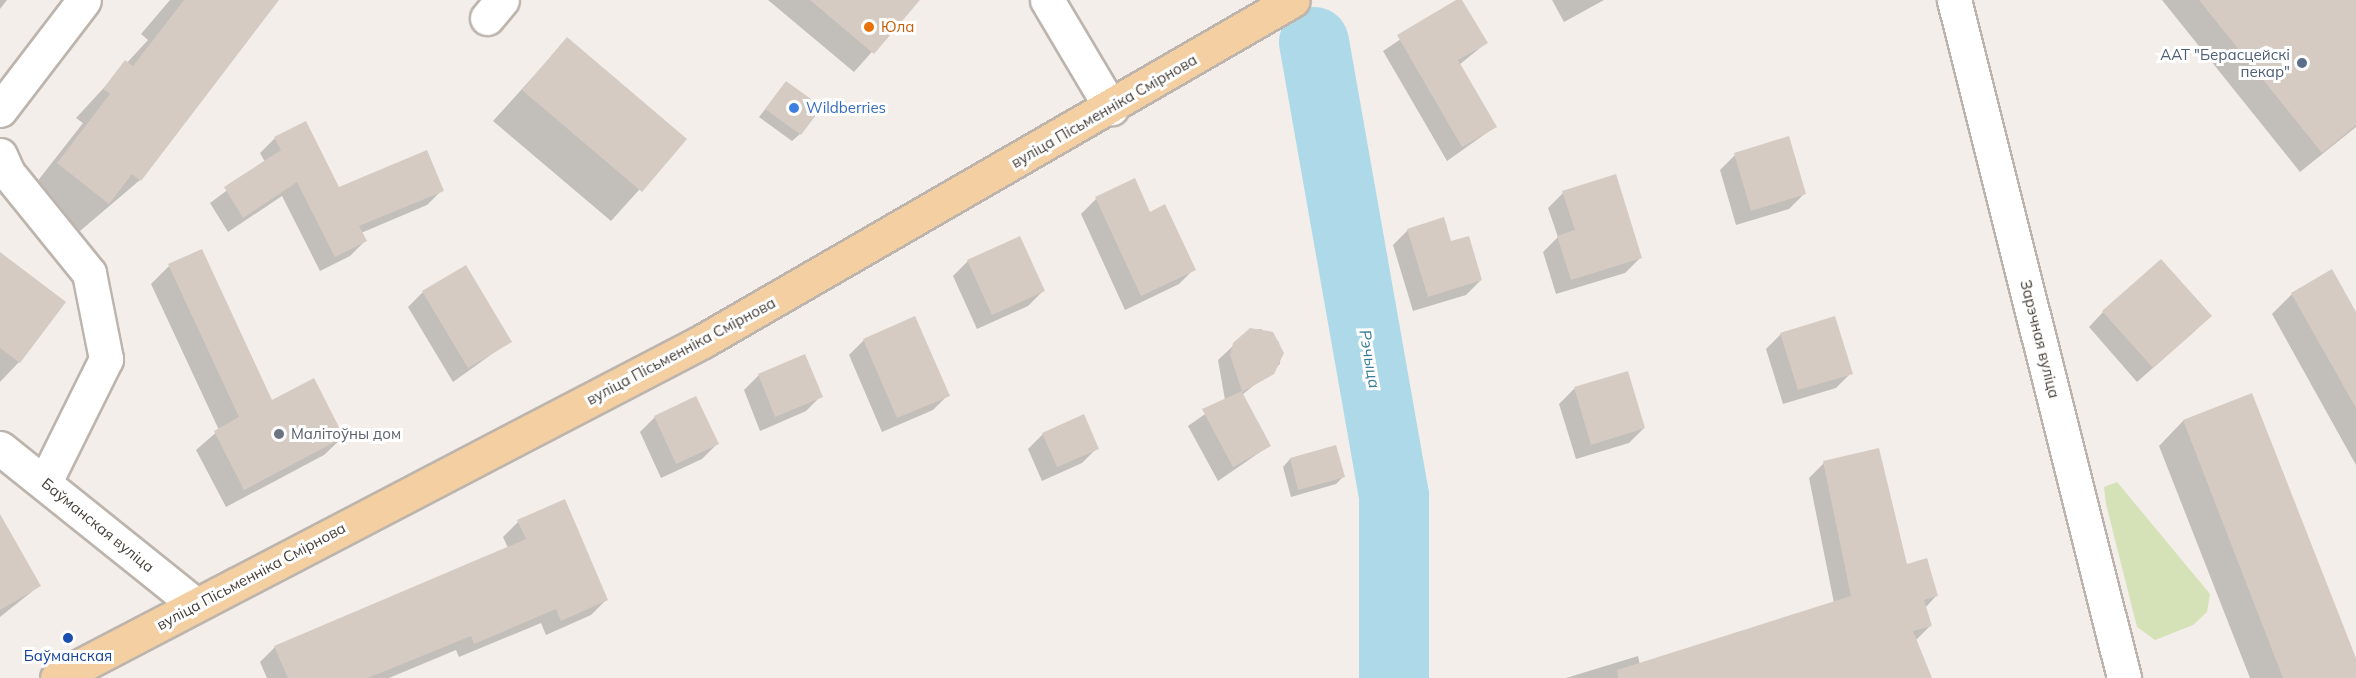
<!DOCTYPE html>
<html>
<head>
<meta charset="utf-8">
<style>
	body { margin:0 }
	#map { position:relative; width:2356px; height:678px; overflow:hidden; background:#f3eee9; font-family:Mulish,sans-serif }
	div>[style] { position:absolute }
	.green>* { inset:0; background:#d5e2b7 }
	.shadow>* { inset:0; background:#0003 }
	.river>* { height:70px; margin:-35px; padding:0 35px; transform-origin:35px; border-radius:35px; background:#add9e8 }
	.building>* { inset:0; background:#d6cbc3 }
	.roads { filter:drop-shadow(2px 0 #bdb5ad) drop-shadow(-2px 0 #bdb5ad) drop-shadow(0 2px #bdb5ad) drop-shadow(0 -2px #bdb5ad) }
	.minor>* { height:33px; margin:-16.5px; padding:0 16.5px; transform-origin:16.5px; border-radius:16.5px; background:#fff }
	.major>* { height:33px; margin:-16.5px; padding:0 16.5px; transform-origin:16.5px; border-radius:16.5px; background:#f3cfa2 }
	.dots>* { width:16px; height:16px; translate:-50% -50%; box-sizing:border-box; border:3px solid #fff; border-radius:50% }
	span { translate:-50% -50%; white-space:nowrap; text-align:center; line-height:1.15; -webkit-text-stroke:6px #fff; paint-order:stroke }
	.food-label { font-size:15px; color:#c56008 }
	.left { translate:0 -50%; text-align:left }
	.service-label { font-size:15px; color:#4e5e75 }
	.right { translate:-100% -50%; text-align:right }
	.shop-label { font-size:15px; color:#366cbe }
	.street-label { font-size:15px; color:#453e38 }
	.worship-label { font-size:15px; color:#5b616d }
	.transit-label { font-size:15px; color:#164399 }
	.water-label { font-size:16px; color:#3a7d96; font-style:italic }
</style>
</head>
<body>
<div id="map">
	<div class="green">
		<div style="clip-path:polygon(2117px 482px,2210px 594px,2207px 612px,2193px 625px,2155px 640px,2137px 627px,2106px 504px,2104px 487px)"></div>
	</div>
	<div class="shadow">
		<div style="clip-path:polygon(0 0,7px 0,0 9px)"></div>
		<div style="clip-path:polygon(170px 0,278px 0,140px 180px,80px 231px,29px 192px,83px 123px,76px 118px,148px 40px,141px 34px)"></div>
		<div style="clip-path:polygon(768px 0,918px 0,854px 72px)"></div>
		<div style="clip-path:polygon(1459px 0,1486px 43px,1459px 65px,1495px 127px,1447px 161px,1383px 51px)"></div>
		<div style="clip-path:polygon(1552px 0,1604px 0,1564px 22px)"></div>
		<div style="clip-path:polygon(2162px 0,2356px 0,2356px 127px,2300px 172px)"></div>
		<div style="clip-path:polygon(567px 39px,685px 139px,611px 221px,493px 121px)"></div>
		<div style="clip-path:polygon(786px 83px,800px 134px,792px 141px,759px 117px)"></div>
		<div style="clip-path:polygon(275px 138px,338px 189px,442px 190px,427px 205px,361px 233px,365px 241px,350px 256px,320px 271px,282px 196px,228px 232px,210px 203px,265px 162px,260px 153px)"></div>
		<div style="clip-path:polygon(1735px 155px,1804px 194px,1789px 209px,1736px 225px,1720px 170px)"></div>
		<div style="clip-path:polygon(1134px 180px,1150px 214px,1194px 269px,1179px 284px,1125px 310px,1081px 214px,1096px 199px)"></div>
		<div style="clip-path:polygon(1563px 193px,1640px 258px,1625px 273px,1556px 294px,1543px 252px,1558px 237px,1548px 208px)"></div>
		<div style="clip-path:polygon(1408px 230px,1450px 243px,1481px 280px,1466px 295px,1413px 311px,1393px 245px)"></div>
		<div style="clip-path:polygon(0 254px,19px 362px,0 382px)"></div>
		<div style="clip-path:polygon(968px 261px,1043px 291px,1028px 306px,977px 329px,953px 276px)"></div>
		<div style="clip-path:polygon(169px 266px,271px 402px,343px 437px,324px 455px,226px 507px,196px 450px,219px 430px,151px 284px)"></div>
		<div style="clip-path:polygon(423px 292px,510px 341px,453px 382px,408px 307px)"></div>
		<div style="clip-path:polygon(2292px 294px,2356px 315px,2356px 465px,2272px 314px)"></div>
		<div style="clip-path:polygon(2103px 312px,2195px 331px,2137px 382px,2089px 327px)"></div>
		<div style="clip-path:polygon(1261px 329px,1279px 342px,1280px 364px,1242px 395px,1269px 446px,1218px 481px,1188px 426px,1225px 400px,1218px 360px,1250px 330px)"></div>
		<div style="clip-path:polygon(1781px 334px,1851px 373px,1836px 388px,1783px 404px,1766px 349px)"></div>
		<div style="clip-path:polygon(864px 340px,948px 395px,933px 410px,882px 432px,849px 355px)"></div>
		<div style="clip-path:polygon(1627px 373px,1644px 428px,1629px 443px,1576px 459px,1559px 404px,1574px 389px)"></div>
		<div style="clip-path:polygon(759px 375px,821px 396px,806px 411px,760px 431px,744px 390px)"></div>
		<div style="clip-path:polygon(2251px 395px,2356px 663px,2356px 678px,2250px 678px,2159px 446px,2183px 421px)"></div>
		<div style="clip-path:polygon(655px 417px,717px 444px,702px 459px,661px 478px,640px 432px)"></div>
		<div style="clip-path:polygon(1043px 434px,1097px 448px,1082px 463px,1042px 481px,1028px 449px)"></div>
		<div style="clip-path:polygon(1290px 459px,1343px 477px,1336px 484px,1291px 497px,1283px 467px)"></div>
		<div style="clip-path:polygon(1824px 463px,1905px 566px,1936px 596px,1925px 608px,1930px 626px,1915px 641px,1931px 678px,1566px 678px,1638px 656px,1640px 665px,1834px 603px,1809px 478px)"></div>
		<div style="clip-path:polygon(0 517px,39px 586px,0 617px)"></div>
		<div style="clip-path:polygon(518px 522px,606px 600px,591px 615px,546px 635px,541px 623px,459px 657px,456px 650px,389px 678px,267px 678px,260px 662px,275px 647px,508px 548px,503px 537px)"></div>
	</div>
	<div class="river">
		<div style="left:1314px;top:42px;width:461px;rotate:80deg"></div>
		<div style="left:1394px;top:496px;width:182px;rotate:90deg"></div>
	</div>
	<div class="building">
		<div style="clip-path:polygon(184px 0,279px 0,141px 181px,132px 174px,109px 204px,57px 163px,110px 94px,103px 89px,125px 60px,133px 66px)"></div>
		<div style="clip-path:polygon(810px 0,920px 0,874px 54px)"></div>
		<div style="clip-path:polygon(1456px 0,1462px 0,1488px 43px,1458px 60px,1497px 127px,1462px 147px,1397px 35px)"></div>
		<div style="clip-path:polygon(2199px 0,2356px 0,2356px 125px,2322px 153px)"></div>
		<div style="clip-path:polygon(567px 37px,687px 139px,642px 192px,522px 90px)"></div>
		<div style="clip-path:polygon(786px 81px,822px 107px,801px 135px,765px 109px)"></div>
		<div style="clip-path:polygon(306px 121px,339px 187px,427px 150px,444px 191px,359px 226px,367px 241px,335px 257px,297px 182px,243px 218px,224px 187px,281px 150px,274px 137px)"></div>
		<div style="clip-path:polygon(1789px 136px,1806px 194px,1751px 211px,1734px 153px)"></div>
		<div style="clip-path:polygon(1616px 174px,1642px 258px,1571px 280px,1557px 236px,1575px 230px,1562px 191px)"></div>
		<div style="clip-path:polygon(1135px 178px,1150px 212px,1165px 204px,1196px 270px,1141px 296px,1095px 197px)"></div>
		<div style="clip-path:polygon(1444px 217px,1451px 241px,1469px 236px,1482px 280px,1428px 297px,1407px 229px)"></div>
		<div style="clip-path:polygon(1020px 236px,1045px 291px,992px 315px,967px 260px)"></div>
		<div style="clip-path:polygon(202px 249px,272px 400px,314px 378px,344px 437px,244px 490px,214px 431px,239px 417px,168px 264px)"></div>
		<div style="clip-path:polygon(0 252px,66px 302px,20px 363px,0 348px)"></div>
		<div style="clip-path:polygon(2161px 259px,2212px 316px,2153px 368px,2102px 311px)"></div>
		<div style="clip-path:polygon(466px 265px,512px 342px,468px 368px,422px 291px)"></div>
		<div style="clip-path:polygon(2332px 269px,2356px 312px,2356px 408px,2291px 293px)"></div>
		<div style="clip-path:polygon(915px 316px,950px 396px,897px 418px,863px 339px)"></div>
		<div style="clip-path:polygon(1835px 316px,1853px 374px,1798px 390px,1780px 333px)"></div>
		<div style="clip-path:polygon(1250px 328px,1273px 332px,1284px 353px,1274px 374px,1242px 392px,1271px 446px,1233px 467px,1202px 409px,1242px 391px,1230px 355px,1233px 343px)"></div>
		<div style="clip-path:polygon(805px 354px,823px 397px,775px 417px,758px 374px)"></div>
		<div style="clip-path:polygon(1628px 371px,1645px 428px,1591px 445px,1574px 387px)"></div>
		<div style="clip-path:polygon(2252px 393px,2356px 658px,2356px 678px,2283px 678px,2183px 420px)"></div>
		<div style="clip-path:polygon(696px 396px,719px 444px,676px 464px,654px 416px)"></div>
		<div style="clip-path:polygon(1084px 414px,1099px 449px,1057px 467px,1042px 433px)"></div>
		<div style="clip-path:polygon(1336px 445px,1345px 477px,1298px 490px,1290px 458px)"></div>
		<div style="clip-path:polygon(1879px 448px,1907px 564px,1927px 558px,1938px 596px,1924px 600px,1932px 626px,1913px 631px,1932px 678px,1618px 678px,1617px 670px,1851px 596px,1823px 461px)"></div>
		<div style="clip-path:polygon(565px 499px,608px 600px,561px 621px,556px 609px,474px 644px,471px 636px,368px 678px,288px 678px,274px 646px,526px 539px,517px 520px)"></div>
		<div style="clip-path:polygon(0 514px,41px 586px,0 610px)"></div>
	</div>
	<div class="roads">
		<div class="minor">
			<div style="left:1047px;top:0;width:126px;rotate:59.3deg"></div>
			<div style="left:1954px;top:0;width:699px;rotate:75.92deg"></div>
			<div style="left:487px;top:18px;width:23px;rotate:-50deg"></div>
			<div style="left:0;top:110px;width:138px;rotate:-52.6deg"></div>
			<div style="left:0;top:155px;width:20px;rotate:66deg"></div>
			<div style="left:8px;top:173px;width:129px;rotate:51deg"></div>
			<div style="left:89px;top:273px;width:88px;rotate:78.8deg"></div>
			<div style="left:106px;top:359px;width:137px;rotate:116.4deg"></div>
			<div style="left:0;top:448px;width:250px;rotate:38.7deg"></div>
		</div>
		<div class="major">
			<div style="left:57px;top:678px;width:729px;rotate:-27.55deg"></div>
			<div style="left:703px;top:341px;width:681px;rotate:-30.03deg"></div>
		</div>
	</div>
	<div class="dots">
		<div style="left:869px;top:27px;background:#e8710a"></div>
		<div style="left:2302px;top:63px;background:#5c6f8a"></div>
		<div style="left:794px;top:108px;background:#3f7fe0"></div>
		<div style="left:279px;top:434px;background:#6b7280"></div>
		<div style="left:68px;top:638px;background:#1a4fb4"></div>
	</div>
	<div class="food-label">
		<span class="left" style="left:881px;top:27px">Юла</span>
	</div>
	<div class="service-label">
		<span class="right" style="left:2290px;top:63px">ААТ "Берасцейскі<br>пекар"</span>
	</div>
	<div class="shop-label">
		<span class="left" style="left:806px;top:108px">Wildberries</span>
	</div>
	<div class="street-label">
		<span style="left:1104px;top:111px;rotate:-30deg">вуліца Пісьменніка Смірнова</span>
		<span style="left:2040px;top:339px;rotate:76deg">Зарэчная вуліца</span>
		<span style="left:681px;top:351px;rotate:-28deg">вуліца Пісьменніка Смірнова</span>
		<span style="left:98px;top:525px;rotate:39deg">Баўманская вуліца</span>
		<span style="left:251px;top:576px;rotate:-28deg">вуліца Пісьменніка Смірнова</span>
	</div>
	<div class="worship-label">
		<span class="left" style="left:291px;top:434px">Малітоўны дом</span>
	</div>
	<div class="transit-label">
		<span style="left:68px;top:656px">Баўманская</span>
	</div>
	<div class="water-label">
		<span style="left:1370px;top:359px;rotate:80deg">Рэчыца</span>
	</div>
</div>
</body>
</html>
